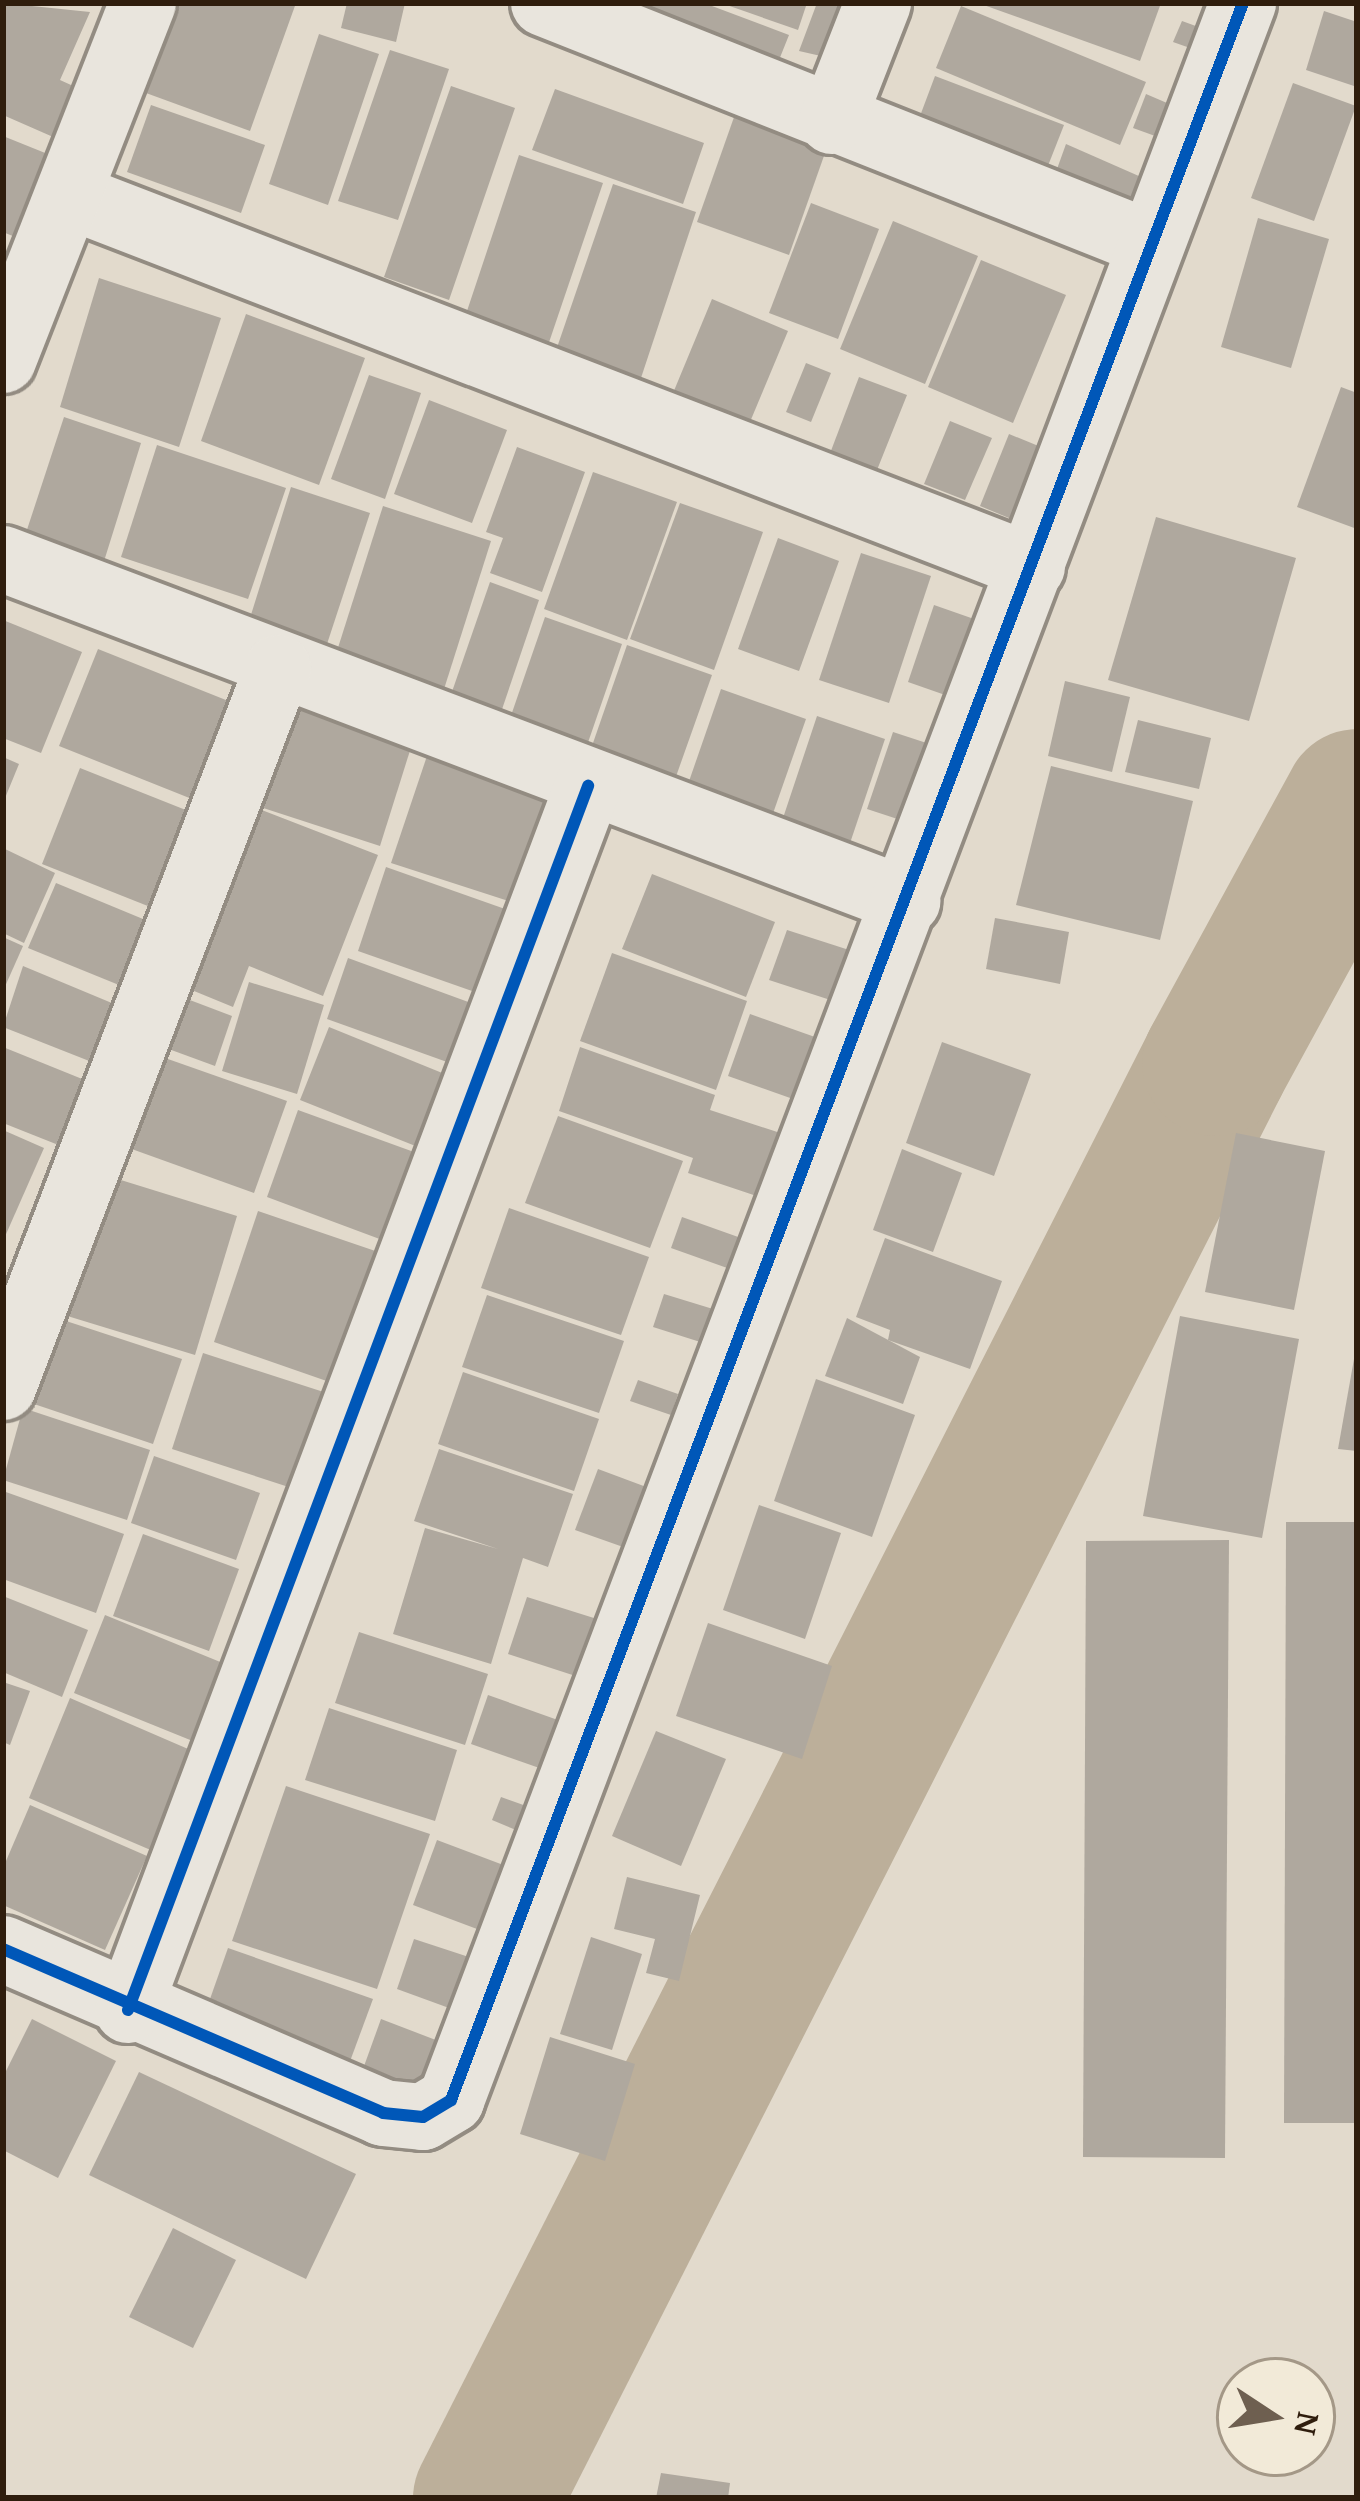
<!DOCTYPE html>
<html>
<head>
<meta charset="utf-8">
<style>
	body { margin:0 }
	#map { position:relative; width:1360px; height:2501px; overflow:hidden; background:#e2dacc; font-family:"Gentium Book Plus",serif }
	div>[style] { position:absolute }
	.river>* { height:147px; margin:-73.5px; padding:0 73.5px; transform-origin:73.5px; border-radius:73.5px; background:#bcaf9a }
	.building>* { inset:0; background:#afa89e }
	.roads { filter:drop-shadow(3px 0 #938c82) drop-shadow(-3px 0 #938c82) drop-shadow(0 3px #938c82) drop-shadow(0 -3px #938c82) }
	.minor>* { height:66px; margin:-33px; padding:0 33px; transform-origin:33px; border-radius:33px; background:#e9e5dd }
	.cycleway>* { height:12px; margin:-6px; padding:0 6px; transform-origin:6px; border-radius:6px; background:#0057b8 }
	span { translate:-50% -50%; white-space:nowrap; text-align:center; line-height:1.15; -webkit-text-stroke:12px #f2ead8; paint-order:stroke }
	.frame { position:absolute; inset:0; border:6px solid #2f1d0d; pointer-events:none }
	.north { position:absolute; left:1216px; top:2357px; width:120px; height:120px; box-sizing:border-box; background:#f2ead8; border:3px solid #a49887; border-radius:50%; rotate:102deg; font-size:33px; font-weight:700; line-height:48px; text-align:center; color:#2f1d0d }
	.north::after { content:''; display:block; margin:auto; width:42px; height:54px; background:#6e5f50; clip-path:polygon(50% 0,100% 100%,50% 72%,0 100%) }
</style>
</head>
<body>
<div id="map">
	<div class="river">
		<div style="left:486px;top:2498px;width:1610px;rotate:-63.08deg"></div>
		<div style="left:1215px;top:1062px;width:296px;rotate:-61.4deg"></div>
	</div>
	<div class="building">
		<div style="clip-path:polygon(3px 3px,90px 12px,60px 80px,82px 90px,60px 140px,3px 115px)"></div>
		<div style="clip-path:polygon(178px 3px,296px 3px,250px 131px,146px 93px)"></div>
		<div style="clip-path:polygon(347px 3px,405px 3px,396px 42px,341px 28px)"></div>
		<div style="clip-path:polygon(628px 3px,704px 3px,789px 35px,773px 75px)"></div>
		<div style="clip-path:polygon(721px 3px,807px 3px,798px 30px)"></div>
		<div style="clip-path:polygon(817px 3px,858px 3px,834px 59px,799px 51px)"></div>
		<div style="clip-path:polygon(978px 3px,1161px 3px,1140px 61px)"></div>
		<div style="clip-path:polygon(961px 6px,1146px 82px,1120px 145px,936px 68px)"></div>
		<div style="clip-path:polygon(1324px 11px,1357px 22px,1357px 87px,1306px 70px)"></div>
		<div style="clip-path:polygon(1182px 21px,1215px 33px,1207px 54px,1173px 42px)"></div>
		<div style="clip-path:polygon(319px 34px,379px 54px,328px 205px,269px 184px)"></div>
		<div style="clip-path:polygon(390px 50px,449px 69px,398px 220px,338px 201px)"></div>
		<div style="clip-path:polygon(935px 76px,1064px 125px,1042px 181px,914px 132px)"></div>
		<div style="clip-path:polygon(1293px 83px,1356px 106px,1314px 221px,1251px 198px)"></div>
		<div style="clip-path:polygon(451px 86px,515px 108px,449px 300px,384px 277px)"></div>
		<div style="clip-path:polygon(555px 89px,704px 143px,683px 204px,532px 150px)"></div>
		<div style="clip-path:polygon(1146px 94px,1181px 109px,1169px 141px,1133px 128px)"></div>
		<div style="clip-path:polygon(739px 103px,831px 136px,789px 255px,697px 222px)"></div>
		<div style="clip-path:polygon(151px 105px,265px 145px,241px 213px,127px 172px)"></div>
		<div style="clip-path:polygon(3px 136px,65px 161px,32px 244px,3px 232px)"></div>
		<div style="clip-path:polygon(1066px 144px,1157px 184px,1146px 208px,1057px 169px)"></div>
		<div style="clip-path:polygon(519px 155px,603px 183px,541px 366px,458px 338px)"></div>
		<div style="clip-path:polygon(613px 184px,696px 212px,635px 396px,550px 368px)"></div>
		<div style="clip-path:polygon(811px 203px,879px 229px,838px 339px,769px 313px)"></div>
		<div style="clip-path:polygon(1258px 218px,1329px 239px,1291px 368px,1221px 347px)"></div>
		<div style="clip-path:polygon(893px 221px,978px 256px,925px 384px,840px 349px)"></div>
		<div style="clip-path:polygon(981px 260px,1066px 295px,1013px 423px,928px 387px)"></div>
		<div style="clip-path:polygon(99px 278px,221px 318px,179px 447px,60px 407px)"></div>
		<div style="clip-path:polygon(712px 299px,788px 331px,742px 441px,666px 410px)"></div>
		<div style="clip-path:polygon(246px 314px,365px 358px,319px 485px,201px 441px)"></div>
		<div style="clip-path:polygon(806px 363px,831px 373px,811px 422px,786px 412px)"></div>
		<div style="clip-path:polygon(369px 375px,421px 393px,385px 499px,331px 479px)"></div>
		<div style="clip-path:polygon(859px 377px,907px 395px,875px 475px,829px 456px)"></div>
		<div style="clip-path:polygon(1341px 387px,1357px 393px,1357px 529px,1297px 507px)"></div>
		<div style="clip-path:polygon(429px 400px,507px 430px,472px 523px,394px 494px)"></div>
		<div style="clip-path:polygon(64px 417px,141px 443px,100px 574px,21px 548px)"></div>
		<div style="clip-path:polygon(950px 421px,992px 438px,965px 500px,924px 484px)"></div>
		<div style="clip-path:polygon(1009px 434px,1058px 454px,1028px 526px,980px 506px)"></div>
		<div style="clip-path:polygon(157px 445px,286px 488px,248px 599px,121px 557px)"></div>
		<div style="clip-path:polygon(517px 447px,585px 472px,542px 592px,490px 573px,503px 538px,486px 532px)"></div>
		<div style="clip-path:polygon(593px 472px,677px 502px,627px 640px,544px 609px)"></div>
		<div style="clip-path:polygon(291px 487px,370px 513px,327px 644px,250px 618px)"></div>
		<div style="clip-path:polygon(680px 503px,763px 532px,714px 670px,630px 639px)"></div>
		<div style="clip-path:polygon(383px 506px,491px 541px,438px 708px,330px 673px)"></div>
		<div style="clip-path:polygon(1156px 517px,1296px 558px,1249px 721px,1108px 680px)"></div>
		<div style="clip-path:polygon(778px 538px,839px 561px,799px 671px,738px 649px)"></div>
		<div style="clip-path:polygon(861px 553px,931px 576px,889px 703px,819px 680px)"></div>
		<div style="clip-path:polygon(490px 582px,539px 600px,496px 727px,446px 709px)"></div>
		<div style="clip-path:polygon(934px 605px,994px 626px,968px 703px,908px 682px)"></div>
		<div style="clip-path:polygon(545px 617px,622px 644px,583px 757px,506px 730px)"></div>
		<div style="clip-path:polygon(3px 620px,82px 652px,41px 753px,3px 738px)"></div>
		<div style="clip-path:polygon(627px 645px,712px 675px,668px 799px,584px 769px)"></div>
		<div style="clip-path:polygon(98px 649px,256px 712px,217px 809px,59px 746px)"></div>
		<div style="clip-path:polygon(1065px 681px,1130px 697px,1112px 772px,1048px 756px)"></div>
		<div style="clip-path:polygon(721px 689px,806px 719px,763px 842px,678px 813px)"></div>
		<div style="clip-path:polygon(287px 701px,413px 741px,380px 846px,254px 805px)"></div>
		<div style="clip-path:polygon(817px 716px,885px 739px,843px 864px,775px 842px)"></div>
		<div style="clip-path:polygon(1138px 720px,1211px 738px,1199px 789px,1125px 772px)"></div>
		<div style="clip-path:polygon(893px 732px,954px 752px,928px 829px,867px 809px)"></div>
		<div style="clip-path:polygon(429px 750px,559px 793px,521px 905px,391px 863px)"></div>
		<div style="clip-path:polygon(3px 757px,19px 764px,3px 803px)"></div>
		<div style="clip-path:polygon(1051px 766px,1193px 801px,1160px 940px,1016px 905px)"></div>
		<div style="clip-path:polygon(80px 768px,216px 822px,178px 918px,42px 864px)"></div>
		<div style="clip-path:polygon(249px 805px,378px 855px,323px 996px,249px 966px,233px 1007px,177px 984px)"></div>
		<div style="clip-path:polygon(5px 849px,55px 873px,24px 943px,3px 933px)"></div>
		<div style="clip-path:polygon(386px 867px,522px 915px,492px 998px,358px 951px)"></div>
		<div style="clip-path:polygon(652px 874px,775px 922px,746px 997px,622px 949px)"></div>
		<div style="clip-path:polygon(56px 883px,172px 931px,146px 996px,28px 948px)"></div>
		<div style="clip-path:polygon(995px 918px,1069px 932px,1060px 984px,986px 969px)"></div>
		<div style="clip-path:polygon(787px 930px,874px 958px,858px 1009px,769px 980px)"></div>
		<div style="clip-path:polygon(3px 937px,23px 946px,3px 991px)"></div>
		<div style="clip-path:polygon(612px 953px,747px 1001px,716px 1090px,580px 1041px)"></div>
		<div style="clip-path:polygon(348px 958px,482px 1007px,461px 1067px,327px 1019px)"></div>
		<div style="clip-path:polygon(23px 966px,131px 1011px,107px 1068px,3px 1027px)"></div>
		<div style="clip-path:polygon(249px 982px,324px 1005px,297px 1094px,222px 1071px)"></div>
		<div style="clip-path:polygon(174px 994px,232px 1016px,215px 1066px,155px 1044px)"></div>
		<div style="clip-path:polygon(750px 1014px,846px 1048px,824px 1110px,728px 1076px)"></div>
		<div style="clip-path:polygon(329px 1027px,457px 1079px,428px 1151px,300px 1100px)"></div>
		<div style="clip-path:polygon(942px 1042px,1031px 1074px,994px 1176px,906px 1143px)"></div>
		<div style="clip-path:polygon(3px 1047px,102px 1087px,76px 1152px,3px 1123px)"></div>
		<div style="clip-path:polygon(580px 1047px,715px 1095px,710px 1110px,808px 1142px,786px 1206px,688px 1173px,693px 1158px,559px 1111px)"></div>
		<div style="clip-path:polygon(148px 1052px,287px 1101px,254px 1193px,115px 1143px)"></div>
		<div style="clip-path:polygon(298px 1110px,425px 1156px,393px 1244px,267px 1197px)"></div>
		<div style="clip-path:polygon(558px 1116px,683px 1161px,650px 1248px,525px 1203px)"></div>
		<div style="clip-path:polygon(3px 1130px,44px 1148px,3px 1241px)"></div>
		<div style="clip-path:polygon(1236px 1133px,1325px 1151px,1294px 1310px,1205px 1292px)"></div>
		<div style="clip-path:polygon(902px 1149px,962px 1173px,933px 1252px,873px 1230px)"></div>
		<div style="clip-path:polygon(95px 1172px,237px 1216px,195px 1355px,51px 1311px)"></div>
		<div style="clip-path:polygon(509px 1208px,649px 1257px,621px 1335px,481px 1288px)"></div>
		<div style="clip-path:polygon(258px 1211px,387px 1255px,341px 1386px,214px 1342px)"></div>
		<div style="clip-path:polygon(682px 1217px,741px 1238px,730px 1269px,671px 1248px)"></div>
		<div style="clip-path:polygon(885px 1238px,1002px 1281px,970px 1369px,888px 1340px,890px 1330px,856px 1317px)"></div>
		<div style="clip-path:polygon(664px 1294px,726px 1313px,716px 1347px,653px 1327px)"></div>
		<div style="clip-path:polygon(487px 1295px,624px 1341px,599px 1413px,462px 1367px)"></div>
		<div style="clip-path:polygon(1180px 1316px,1299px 1339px,1262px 1538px,1143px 1516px)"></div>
		<div style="clip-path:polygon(847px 1318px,920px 1357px,903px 1404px,825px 1376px)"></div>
		<div style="clip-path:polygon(60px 1319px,182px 1359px,153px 1444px,31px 1403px)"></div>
		<div style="clip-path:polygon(1357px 1342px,1357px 1451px,1338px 1449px)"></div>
		<div style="clip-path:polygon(203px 1353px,336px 1396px,304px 1492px,172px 1449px)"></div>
		<div style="clip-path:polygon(463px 1372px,599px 1419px,574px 1491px,438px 1444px)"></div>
		<div style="clip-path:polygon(816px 1379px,915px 1415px,872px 1537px,774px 1501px)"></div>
		<div style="clip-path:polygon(638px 1380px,678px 1394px,671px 1415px,630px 1401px)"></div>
		<div style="clip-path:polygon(23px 1408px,150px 1450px,127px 1520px,3px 1480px)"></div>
		<div style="clip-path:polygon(439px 1449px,573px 1494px,548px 1567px,523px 1558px,491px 1664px,393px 1634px,425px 1528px,498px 1549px,414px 1521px)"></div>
		<div style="clip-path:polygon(154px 1456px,260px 1493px,236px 1560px,131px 1523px)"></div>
		<div style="clip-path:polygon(598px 1469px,649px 1488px,626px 1548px,575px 1530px)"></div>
		<div style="clip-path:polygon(3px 1491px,124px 1534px,96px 1613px,3px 1579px)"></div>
		<div style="clip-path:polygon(759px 1505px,841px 1533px,805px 1639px,723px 1610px)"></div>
		<div style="clip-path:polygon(1286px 1522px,1357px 1522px,1357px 2123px,1284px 2123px)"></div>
		<div style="clip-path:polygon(143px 1534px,239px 1569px,209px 1651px,113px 1616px)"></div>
		<div style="clip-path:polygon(1229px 1540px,1225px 2158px,1083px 2157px,1086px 1541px)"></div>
		<div style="clip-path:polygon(3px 1596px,88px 1630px,62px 1697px,3px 1672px)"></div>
		<div style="clip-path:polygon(527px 1597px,613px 1624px,594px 1682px,508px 1654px)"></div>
		<div style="clip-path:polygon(105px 1615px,235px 1668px,205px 1746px,74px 1693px)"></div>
		<div style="clip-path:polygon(708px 1623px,832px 1666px,802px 1759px,676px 1716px)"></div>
		<div style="clip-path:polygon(359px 1632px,488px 1674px,465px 1745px,335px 1703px)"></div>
		<div style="clip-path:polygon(3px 1682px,30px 1691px,10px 1745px,3px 1742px)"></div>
		<div style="clip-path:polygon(488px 1695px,583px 1729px,565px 1777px,471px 1744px)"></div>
		<div style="clip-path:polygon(70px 1698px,202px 1755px,160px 1854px,29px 1798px)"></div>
		<div style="clip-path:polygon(329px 1708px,457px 1750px,435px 1821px,305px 1780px)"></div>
		<div style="clip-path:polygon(656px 1731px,726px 1759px,681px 1866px,612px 1836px)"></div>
		<div style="clip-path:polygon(286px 1786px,430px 1834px,377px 1989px,232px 1941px)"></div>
		<div style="clip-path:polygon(501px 1797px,543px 1812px,533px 1837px,492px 1820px)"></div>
		<div style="clip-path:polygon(30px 1805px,147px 1856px,105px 1950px,3px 1905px,3px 1868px)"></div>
		<div style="clip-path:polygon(437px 1840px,525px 1873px,501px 1938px,413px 1905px)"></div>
		<div style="clip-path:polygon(627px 1877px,700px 1895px,679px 1981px,646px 1973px,655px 1939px,614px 1929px)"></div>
		<div style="clip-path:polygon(591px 1937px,642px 1954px,612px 2050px,560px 2034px)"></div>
		<div style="clip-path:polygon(414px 1939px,478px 1960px,460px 2012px,397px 1989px)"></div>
		<div style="clip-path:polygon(228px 1948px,373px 1999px,342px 2083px,198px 2033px)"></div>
		<div style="clip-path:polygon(32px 2019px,116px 2061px,58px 2178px,3px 2150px,3px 2077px)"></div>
		<div style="clip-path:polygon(381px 2019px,441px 2042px,423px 2090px,363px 2069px)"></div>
		<div style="clip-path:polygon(550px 2037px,635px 2064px,605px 2161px,520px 2134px)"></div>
		<div style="clip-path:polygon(139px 2072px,356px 2174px,306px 2279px,89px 2175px)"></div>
		<div style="clip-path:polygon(173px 2228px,236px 2260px,193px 2348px,129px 2317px)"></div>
		<div style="clip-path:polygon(661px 2473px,730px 2483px,728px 2498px,656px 2498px)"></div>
	</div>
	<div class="roads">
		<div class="minor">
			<div style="left:544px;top:3px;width:653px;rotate:21.65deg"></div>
			<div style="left:832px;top:121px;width:127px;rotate:-68.7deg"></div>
			<div style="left:70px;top:196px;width:1031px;rotate:21.09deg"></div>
			<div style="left:3px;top:360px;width:383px;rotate:-68.6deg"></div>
			<div style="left:3px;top:559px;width:967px;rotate:20.72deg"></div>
			<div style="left:3px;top:1387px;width:770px;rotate:-69.07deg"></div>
			<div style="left:3px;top:1949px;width:414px;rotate:23.3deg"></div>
			<div style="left:383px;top:2113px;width:40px;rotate:5.7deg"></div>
			<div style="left:423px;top:2117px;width:33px;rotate:-31deg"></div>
			<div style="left:451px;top:2100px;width:2242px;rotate:-69.31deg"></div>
			<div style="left:128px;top:2010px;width:1308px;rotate:-69.4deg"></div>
		</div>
	</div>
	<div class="cycleway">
		<div style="left:3px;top:1949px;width:414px;rotate:23.3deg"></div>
		<div style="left:383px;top:2113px;width:40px;rotate:5.7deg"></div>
		<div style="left:423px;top:2117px;width:33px;rotate:-31deg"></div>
		<div style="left:451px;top:2100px;width:2242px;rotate:-69.31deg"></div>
		<div style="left:128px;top:2010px;width:1308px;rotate:-69.4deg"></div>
	</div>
	<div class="frame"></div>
	<div class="north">N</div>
</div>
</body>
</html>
